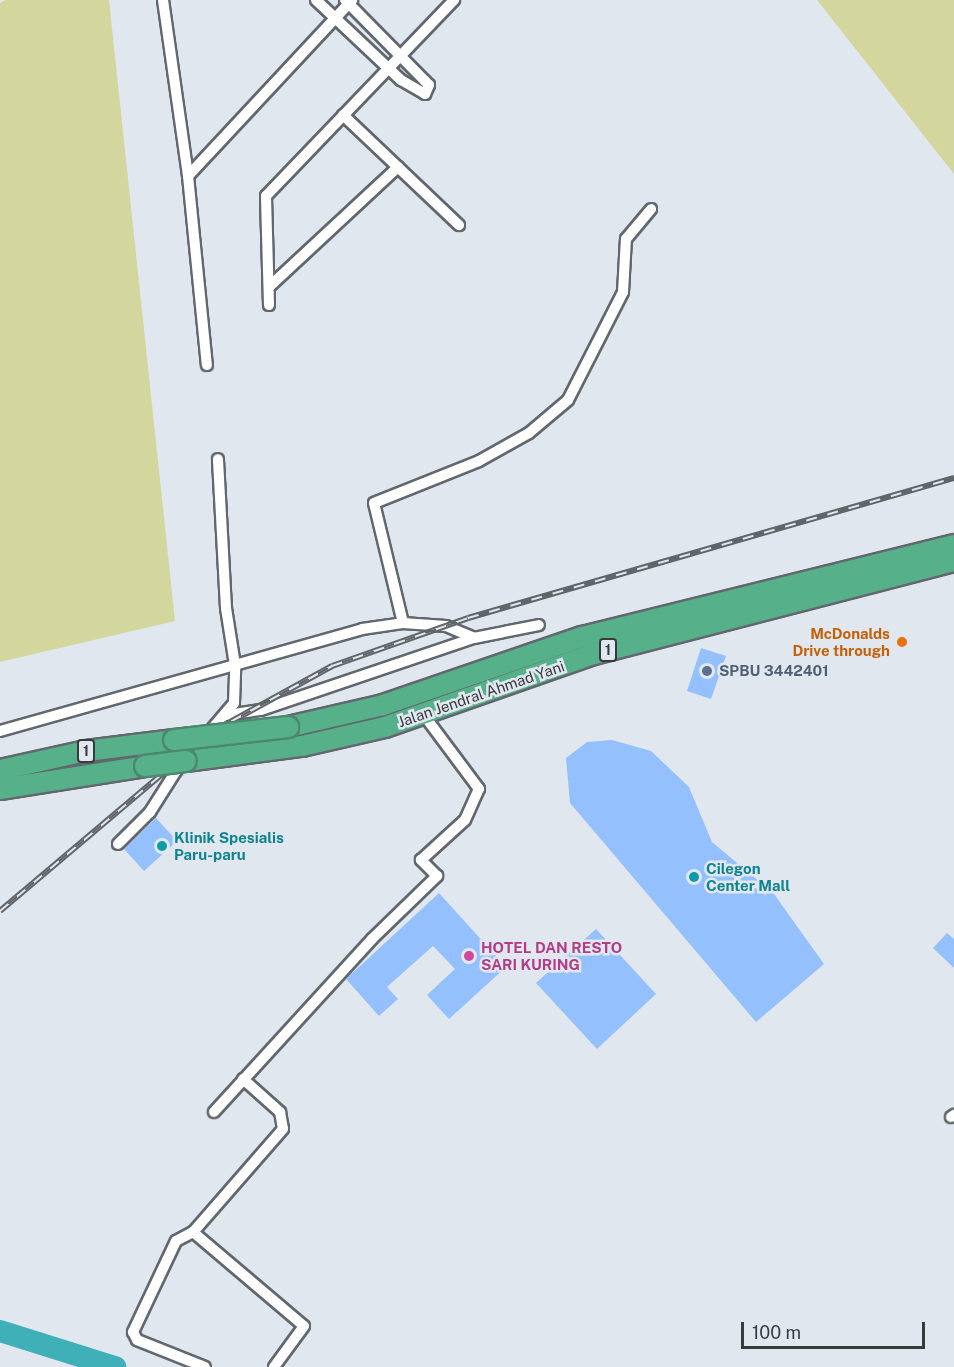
<!DOCTYPE html>
<html>
<head>
<meta charset="utf-8">
<style>
	body { margin:0 }
	#map { position:relative; width:954px; height:1367px; overflow:hidden; background:#e1e7ef; font-family:"Public Sans",sans-serif }
	div>[style] { position:absolute }
	.green>* { inset:0; background:#d3d79d }
	.river>* { height:22px; margin:-11px; padding:0 11px; transform-origin:11px; border-radius:11px; background:#3fafb8 }
	.building>* { inset:0; background:#95c0fe }
	.roads { filter:drop-shadow(2px 0 #62676e) drop-shadow(-2px 0 #62676e) drop-shadow(0 2px #62676e) drop-shadow(0 -2px #62676e) }
	.street>* { height:10px; margin:-5px; padding:0 5px; transform-origin:5px; border-radius:5px; background:#fff }
	.highway>* { height:20px; margin:-10px; padding:0 10px; transform-origin:10px; border-radius:10px; background:#56b089 }
	.rail>* { height:6px; margin-top:-3px; transform-origin:0; background:repeating-linear-gradient(90deg,#e1e7ef 0 11px,#616569 0 22px); box-sizing:border-box; border-block:2px solid #616569 }
	.bridges { filter:drop-shadow(2px 0 #4c876f) drop-shadow(-2px 0 #4c876f) drop-shadow(0 2px #4c876f) drop-shadow(0 -2px #4c876f) }
	.highway-bridge>* { height:20px; margin:-10px; padding:0 10px; transform-origin:10px; border-radius:10px; background:#56b089 }
	.dots>* { width:16px; height:16px; translate:-50% -50%; box-sizing:border-box; border:3px solid #e1e7ef; border-radius:50% }
	span { translate:-50% -50%; white-space:nowrap; text-align:center; line-height:1.15; -webkit-text-stroke:5px #e1e7ef; paint-order:stroke }
	.shield-label span { padding:2px 4px; background:#e1e7ef; border:2px solid; border-radius:4px; -webkit-text-stroke-width:0 }
	.shield-label { font-size:14px; color:#383b3e; font-weight:700 }
	.food-label { font-size:15px; color:#c56008; font-weight:700 }
	.right { translate:-100% -50%; text-align:right }
	.service-label { font-size:15px; color:#4e5e75; font-weight:700 }
	.left { translate:0 -50%; text-align:left }
	.street-label { font-size:15px; color:#383b3e }
	.culture-label { font-size:15px; color:#0d838f; font-weight:700 }
	.hotel-label { font-size:15px; color:#b23c85; font-weight:700 }
	.scale { position:absolute; left:741px; top:1322px; width:184px; height:27px; box-sizing:border-box; border:3px solid #383b3e; border-top:0; padding-left:8px; font-size:18px; line-height:21px; white-space:nowrap; color:#383b3e; -webkit-text-stroke:4px #e1e7ef; paint-order:stroke }
</style>
</head>
<body>
<div id="map">
	<div class="green">
		<div style="clip-path:polygon(5px 0,109px 0,175px 621px,0 662px,0 3px)"></div>
		<div style="clip-path:polygon(817px 0,954px 0,954px 174px)"></div>
	</div>
	<div class="river">
		<div style="left:0;top:1331px;width:121px;rotate:17.4deg"></div>
	</div>
	<div class="building">
		<div style="clip-path:polygon(701px 648px,726px 656px,711px 699px,687px 691px)"></div>
		<div style="clip-path:polygon(612px 740px,651px 751px,689px 787px,712px 842px,774px 894px,824px 964px,756px 1022px,570px 803px,566px 758px,587px 742px)"></div>
		<div style="clip-path:polygon(156px 818px,177px 841px,144px 871px,124px 849px)"></div>
		<div style="clip-path:polygon(439px 893px,506px 967px,449px 1019px,427px 995px,455px 969px,433px 946px,387px 987px,398px 999px,379px 1016px,346px 979px)"></div>
		<div style="clip-path:polygon(596px 929px,656px 994px,597px 1049px,536px 983px)"></div>
		<div style="clip-path:polygon(947px 933px,954px 939px,954px 968px,933px 948px)"></div>
	</div>
	<div class="roads">
		<div class="street">
			<div style="left:163px;top:0;width:178px;rotate:81.9deg"></div>
			<div style="left:188px;top:176px;width:241px;rotate:-47deg"></div>
			<div style="left:316px;top:0;width:117px;rotate:43.3deg"></div>
			<div style="left:401px;top:80px;width:28px;rotate:30deg"></div>
			<div style="left:425px;top:94px;width:10px;rotate:-66deg"></div>
			<div style="left:429px;top:85px;width:6px;rotate:-135deg"></div>
			<div style="left:425px;top:81px;width:114px;rotate:-134.6deg"></div>
			<div style="left:343px;top:115px;width:160px;rotate:43.5deg"></div>
			<div style="left:188px;top:176px;width:190px;rotate:84.3deg"></div>
			<div style="left:270px;top:286px;width:175px;rotate:-42.9deg"></div>
			<div style="left:269px;top:305px;width:109px;rotate:-91.6deg"></div>
			<div style="left:266px;top:196px;width:272px;rotate:-46.2deg"></div>
			<div style="left:403px;top:623px;width:123px;rotate:-103.6deg"></div>
			<div style="left:374px;top:503px;width:113px;rotate:-21.8deg"></div>
			<div style="left:479px;top:461px;width:57px;rotate:-29.2deg"></div>
			<div style="left:529px;top:433px;width:51px;rotate:-40.2deg"></div>
			<div style="left:568px;top:400px;width:121px;rotate:-63deg"></div>
			<div style="left:623px;top:292px;width:53px;rotate:-86.8deg"></div>
			<div style="left:626px;top:239px;width:39px;rotate:-50deg"></div>
			<div style="left:228px;top:715px;width:33px;rotate:-9deg"></div>
			<div style="left:261px;top:710px;width:225px;rotate:-18.7deg"></div>
			<div style="left:474px;top:638px;width:66px;rotate:-11.3deg"></div>
			<div style="left:0;top:731px;width:376px;rotate:-15.7deg"></div>
			<div style="left:362px;top:629px;width:41px;rotate:-8.3deg"></div>
			<div style="left:403px;top:623px;width:43px;rotate:4deg"></div>
			<div style="left:446px;top:626px;width:30px;rotate:23deg"></div>
			<div style="left:118px;top:844px;width:45px;rotate:-45deg"></div>
			<div style="left:150px;top:812px;width:49px;rotate:-57.6deg"></div>
			<div style="left:176px;top:771px;width:89px;rotate:-49.5deg"></div>
			<div style="left:234px;top:703px;width:38px;rotate:-88deg"></div>
			<div style="left:235px;top:665px;width:58px;rotate:-99deg"></div>
			<div style="left:226px;top:608px;width:149px;rotate:-93.1deg"></div>
			<div style="left:243px;top:1079px;width:50px;rotate:41.7deg"></div>
			<div style="left:280px;top:1112px;width:17px;rotate:80deg"></div>
			<div style="left:283px;top:1129px;width:137px;rotate:131.1deg"></div>
			<div style="left:193px;top:1232px;width:145px;rotate:40.3deg"></div>
			<div style="left:304px;top:1326px;width:51px;rotate:126.2deg"></div>
			<div style="left:214px;top:1112px;width:234px;rotate:-47.6deg"></div>
			<div style="left:372px;top:939px;width:91px;rotate:-44.1deg"></div>
			<div style="left:437px;top:876px;width:23px;rotate:-135deg"></div>
			<div style="left:421px;top:860px;width:59px;rotate:-42.3deg"></div>
			<div style="left:465px;top:820px;width:34px;rotate:-66deg"></div>
			<div style="left:479px;top:789px;width:94px;rotate:-126.7deg"></div>
			<div style="left:951px;top:1117px;width:4px;rotate:-34deg"></div>
			<div style="left:193px;top:1232px;width:19px;rotate:152deg"></div>
			<div style="left:176px;top:1241px;width:101px;rotate:115.3deg"></div>
			<div style="left:133px;top:1332px;width:9px;rotate:63deg"></div>
			<div style="left:137px;top:1340px;width:73px;rotate:21.7deg"></div>
		</div>
		<div class="highway">
			<div style="left:288px;top:727px;width:98px;rotate:-13deg"></div>
			<div style="left:383px;top:705px;width:210px;rotate:-18.9deg"></div>
			<div style="left:582px;top:637px;width:383px;rotate:-13.9deg"></div>
			<div style="left:186px;top:761px;width:117px;rotate:-7.4deg"></div>
			<div style="left:302px;top:746px;width:85px;rotate:-12.9deg"></div>
			<div style="left:385px;top:727px;width:221px;rotate:-19.3deg"></div>
			<div style="left:594px;top:654px;width:372px;rotate:-14.5deg"></div>
			<div style="left:0;top:770px;width:88px;rotate:-12.5deg"></div>
			<div style="left:86px;top:751px;width:89px;rotate:-7.1deg"></div>
			<div style="left:0;top:789px;width:147px;rotate:-9deg"></div>
		</div>
	</div>
	<div class="rail">
		<div style="left:0;top:911px;width:277px;rotate:-40.2deg"></div>
		<div style="left:212px;top:732px;width:137px;rotate:-28.8deg"></div>
		<div style="left:332px;top:666px;width:144px;rotate:-19.4deg"></div>
		<div style="left:468px;top:618px;width:506px;rotate:-16.07deg"></div>
	</div>
	<div class="bridges">
		<div class="highway-bridge">
			<div style="left:174px;top:740px;width:115px;rotate:-6.5deg"></div>
			<div style="left:145px;top:766px;width:41px;rotate:-7deg"></div>
		</div>
	</div>
	<div class="dots">
		<div style="left:902px;top:642px;background:#e8710a"></div>
		<div style="left:707px;top:671px;background:#5c6f8a"></div>
		<div style="left:162px;top:846px;background:#0f9aa8"></div>
		<div style="left:694px;top:877px;background:#0f9aa8"></div>
		<div style="left:469px;top:956px;background:#d1479c"></div>
	</div>
	<div class="shield-label">
		<span style="left:608px;top:650px">1</span>
		<span style="left:86px;top:751px">1</span>
	</div>
	<div class="food-label">
		<span class="right" style="left:890px;top:642px">McDonalds<br>Drive through</span>
	</div>
	<div class="service-label">
		<span class="left" style="left:719px;top:671px">SPBU 3442401</span>
	</div>
	<div class="street-label">
		<span style="left:481px;top:694px;rotate:-19deg">Jalan Jendral Ahmad Yani</span>
	</div>
	<div class="culture-label">
		<span class="left" style="left:174px;top:846px">Klinik Spesialis<br>Paru-paru</span>
		<span class="left" style="left:706px;top:877px">Cilegon<br>Center Mall</span>
	</div>
	<div class="hotel-label">
		<span class="left" style="left:481px;top:956px">HOTEL DAN RESTO<br>SARI KURING</span>
	</div>
	<div class="scale">100 m</div>
</div>
</body>
</html>
